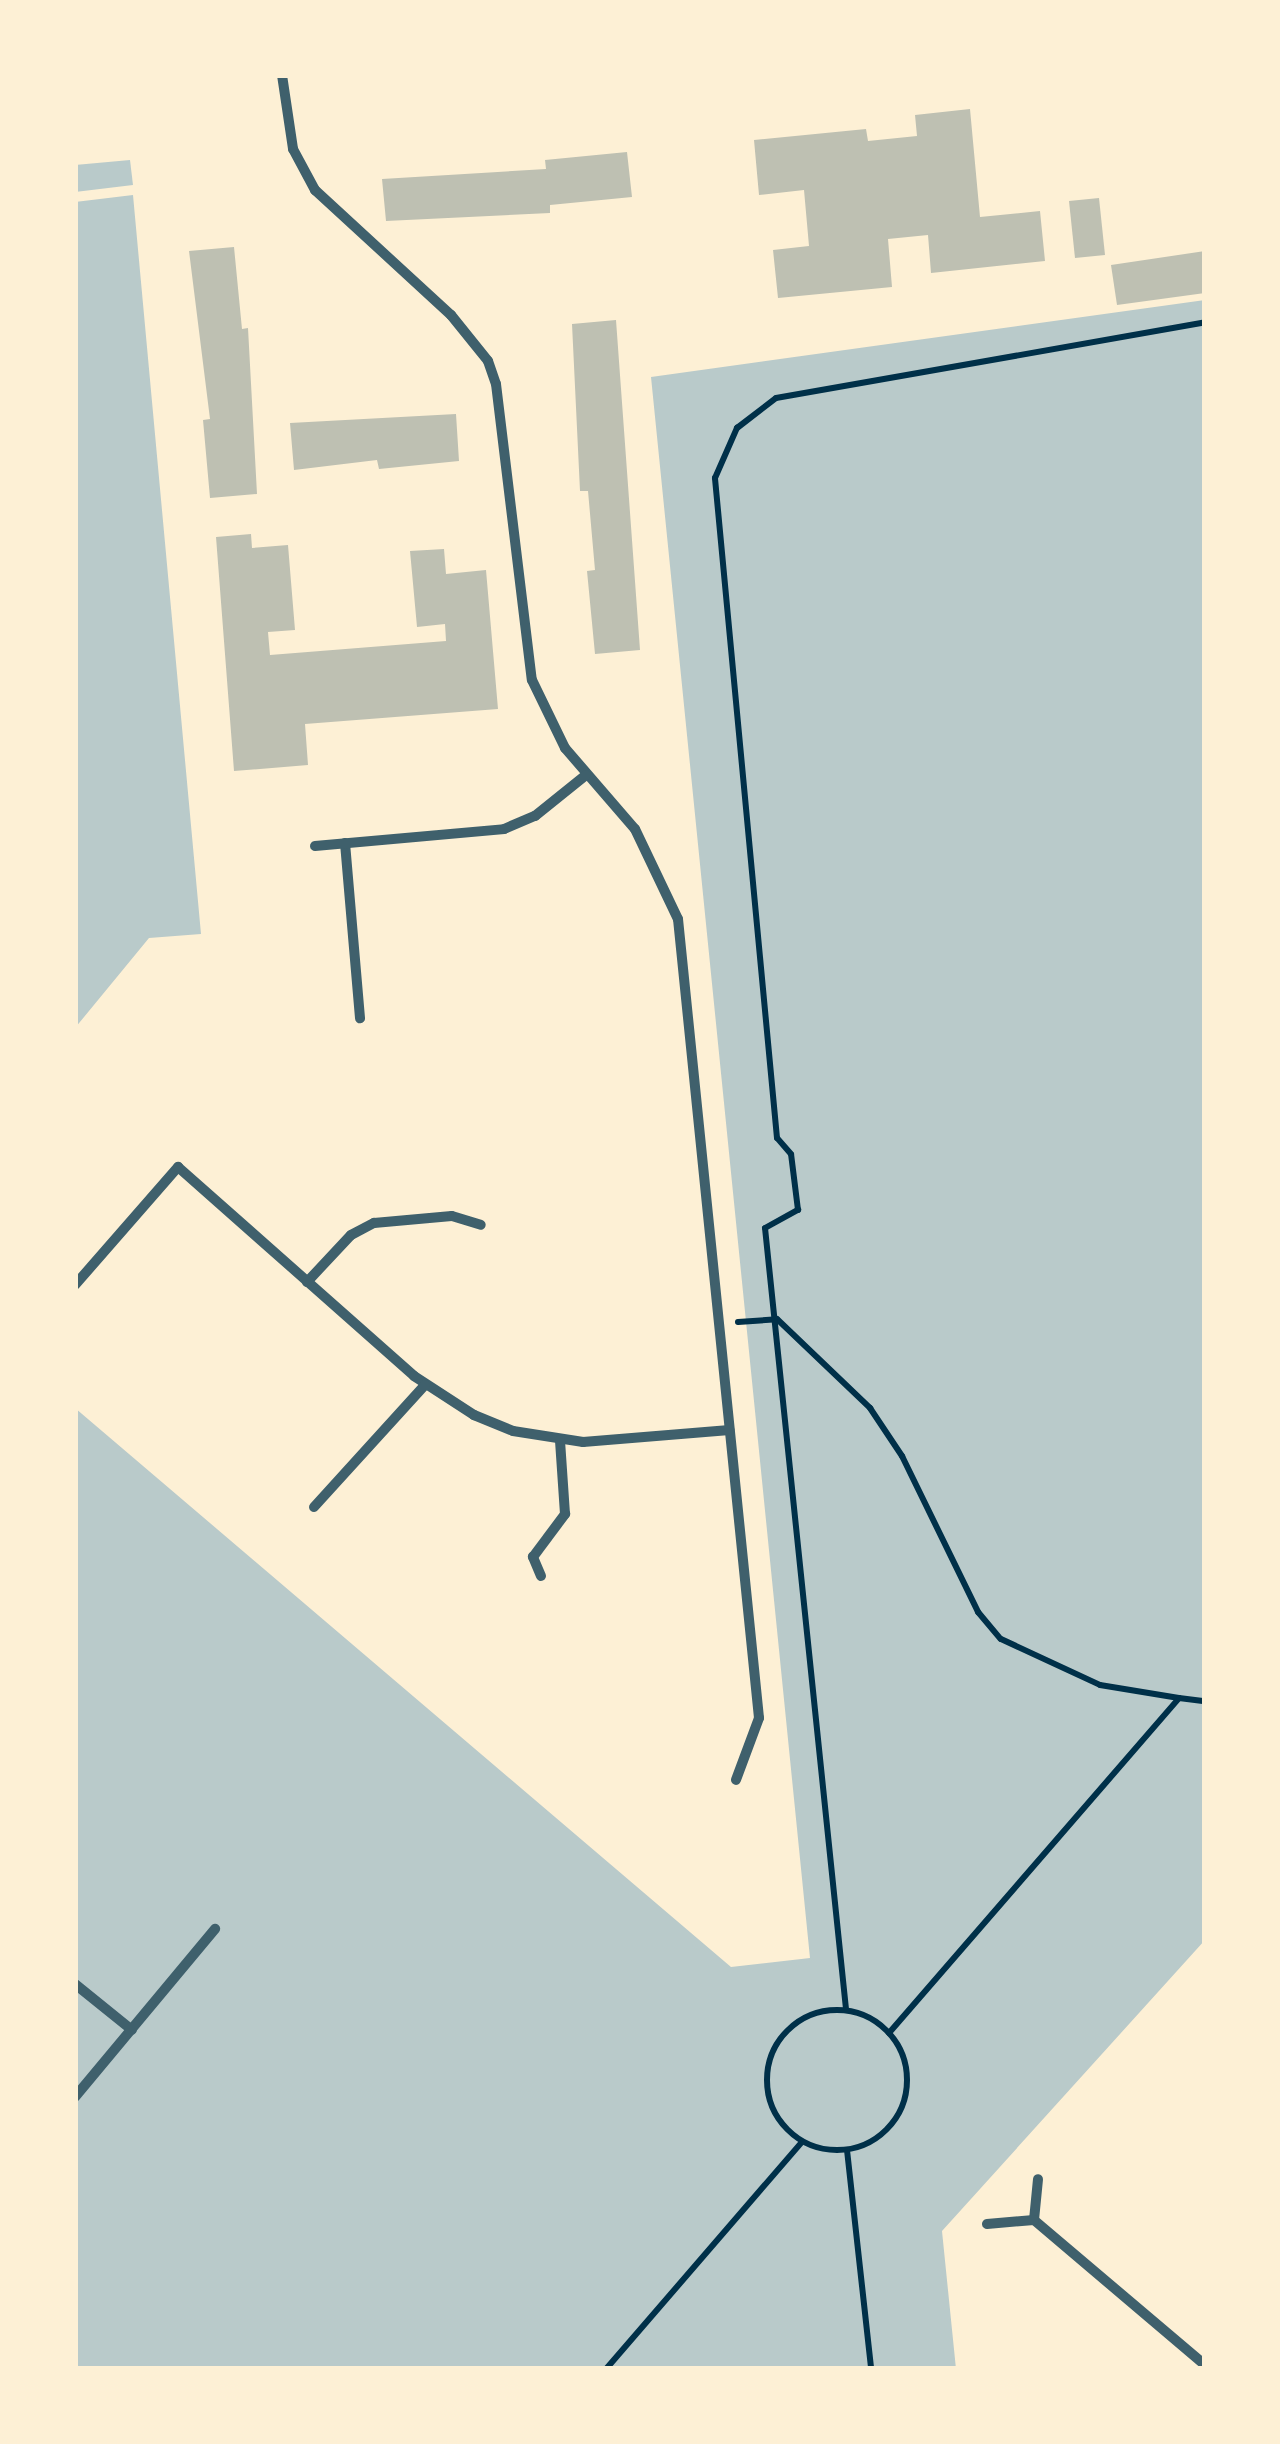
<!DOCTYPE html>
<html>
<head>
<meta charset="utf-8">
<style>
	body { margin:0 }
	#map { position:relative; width:1280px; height:2444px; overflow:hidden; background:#fdf0d5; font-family:Quicksand,sans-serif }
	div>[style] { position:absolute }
	.green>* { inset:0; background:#b9caca }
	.building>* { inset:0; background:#bec0b2 }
	.path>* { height:6px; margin:-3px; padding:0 3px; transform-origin:3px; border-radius:3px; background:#003049 }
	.path>.ring { margin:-3px; padding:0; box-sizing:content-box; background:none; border:6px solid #003049; border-radius:50% }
	.minor>* { height:10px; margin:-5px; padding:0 5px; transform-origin:5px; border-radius:5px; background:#3f606c }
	span { translate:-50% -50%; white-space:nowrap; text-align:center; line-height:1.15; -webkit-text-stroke:10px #fdf0d5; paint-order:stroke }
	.frame { position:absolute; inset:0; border:78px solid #fdf0d5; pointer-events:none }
</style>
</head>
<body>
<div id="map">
	<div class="green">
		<div style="clip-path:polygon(130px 160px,133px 185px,75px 192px,75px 165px)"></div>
		<div style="clip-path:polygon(133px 195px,201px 934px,149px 938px,75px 1028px,75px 202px)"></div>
		<div style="clip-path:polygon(1205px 300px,1205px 1940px,942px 2231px,956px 2369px,75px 2369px,75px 1408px,731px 1967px,810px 1958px,651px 377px)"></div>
	</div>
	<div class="building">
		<div style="clip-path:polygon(970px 109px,980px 217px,1040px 211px,1045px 261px,931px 273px,928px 235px,888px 239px,892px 287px,778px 298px,773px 250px,809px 246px,804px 190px,759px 195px,754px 140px,866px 129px,868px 141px,917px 136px,915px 115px)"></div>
		<div style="clip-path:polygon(627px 152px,632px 197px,550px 205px,550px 213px,386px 221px,382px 179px,546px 169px,545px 160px)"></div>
		<div style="clip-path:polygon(1099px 198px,1105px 255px,1075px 258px,1069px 201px)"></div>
		<div style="clip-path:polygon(234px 247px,242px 329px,248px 328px,257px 494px,210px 498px,203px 420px,210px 419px,189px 251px)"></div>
		<div style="clip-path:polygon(1205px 251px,1205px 293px,1117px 305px,1111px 265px)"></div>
		<div style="clip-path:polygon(616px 320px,640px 650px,595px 654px,587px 571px,595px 570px,588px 491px,580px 491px,572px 324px)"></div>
		<div style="clip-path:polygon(456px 414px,459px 461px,379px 469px,377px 460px,294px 470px,290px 423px)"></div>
		<div style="clip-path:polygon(251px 534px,252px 548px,288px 545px,295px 630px,268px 632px,270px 655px,446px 641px,445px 624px,417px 627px,410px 551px,444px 549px,446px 574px,486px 570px,498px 709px,305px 724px,308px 765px,234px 771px,216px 537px)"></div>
	</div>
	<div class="path">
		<div style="left:738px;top:1322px;width:39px;rotate:-4deg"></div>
		<div style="left:777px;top:1319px;width:129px;rotate:43.7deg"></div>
		<div style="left:870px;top:1408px;width:58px;rotate:56.3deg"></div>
		<div style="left:902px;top:1456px;width:174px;rotate:64deg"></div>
		<div style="left:978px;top:1612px;width:35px;rotate:50deg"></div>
		<div style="left:1001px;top:1639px;width:109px;rotate:24.9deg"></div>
		<div style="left:1100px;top:1685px;width:80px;rotate:9.3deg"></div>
		<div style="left:846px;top:2009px;width:785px;rotate:-95.92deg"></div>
		<div style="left:765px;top:1228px;width:38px;rotate:-29deg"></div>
		<div style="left:798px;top:1210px;width:56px;rotate:-97.1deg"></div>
		<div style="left:791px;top:1154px;width:21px;rotate:-131deg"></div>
		<div style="left:777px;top:1138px;width:663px;rotate:-95.37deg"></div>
		<div style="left:715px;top:478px;width:55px;rotate:-66.3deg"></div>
		<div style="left:737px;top:428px;width:49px;rotate:-37.6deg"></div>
		<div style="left:776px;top:398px;width:436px;rotate:-10deg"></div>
		<div class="ring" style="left:767px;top:2010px;width:134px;height:134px"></div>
		<div style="left:889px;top:2033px;width:443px;rotate:-49.1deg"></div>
		<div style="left:1179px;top:1698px;width:26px;rotate:7deg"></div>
		<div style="left:847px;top:2150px;width:220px;rotate:83.7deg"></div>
		<div style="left:606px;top:2369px;width:300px;rotate:-49.2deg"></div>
	</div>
	<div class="minor">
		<div style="left:282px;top:75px;width:75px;rotate:81.5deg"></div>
		<div style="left:293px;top:149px;width:47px;rotate:61.8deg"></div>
		<div style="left:315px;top:190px;width:185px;rotate:42.6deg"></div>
		<div style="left:451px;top:315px;width:59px;rotate:51.2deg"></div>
		<div style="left:488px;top:361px;width:24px;rotate:71deg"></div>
		<div style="left:496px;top:384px;width:298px;rotate:83.1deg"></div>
		<div style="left:532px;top:680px;width:76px;rotate:64.1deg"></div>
		<div style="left:565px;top:748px;width:107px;rotate:49.2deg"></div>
		<div style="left:635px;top:829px;width:100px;rotate:64.5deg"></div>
		<div style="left:678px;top:919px;width:803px;rotate:84.21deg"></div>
		<div style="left:759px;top:1718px;width:66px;rotate:110.4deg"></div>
		<div style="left:345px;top:843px;width:176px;rotate:85.1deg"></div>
		<div style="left:315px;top:846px;width:190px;rotate:-5.1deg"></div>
		<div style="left:504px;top:829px;width:34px;rotate:-23deg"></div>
		<div style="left:535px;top:816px;width:65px;rotate:-38.8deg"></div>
		<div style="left:307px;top:1282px;width:64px;rotate:-46.9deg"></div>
		<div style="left:351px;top:1235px;width:26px;rotate:-28deg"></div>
		<div style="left:374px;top:1223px;width:78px;rotate:-5.1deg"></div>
		<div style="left:452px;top:1216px;width:30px;rotate:17deg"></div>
		<div style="left:75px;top:1285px;width:157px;rotate:-48.9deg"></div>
		<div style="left:178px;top:1167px;width:315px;rotate:41.5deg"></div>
		<div style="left:414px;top:1376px;width:72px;rotate:33deg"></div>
		<div style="left:474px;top:1415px;width:42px;rotate:22.3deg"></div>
		<div style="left:513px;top:1431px;width:71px;rotate:8.9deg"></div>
		<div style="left:583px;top:1442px;width:147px;rotate:-4.7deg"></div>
		<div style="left:314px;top:1507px;width:165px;rotate:-47.7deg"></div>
		<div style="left:541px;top:1576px;width:21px;rotate:-113deg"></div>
		<div style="left:533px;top:1557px;width:54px;rotate:-53.3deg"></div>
		<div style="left:565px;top:1514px;width:74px;rotate:-93.9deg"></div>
		<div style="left:75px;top:1984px;width:73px;rotate:38.9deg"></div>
		<div style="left:75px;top:2097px;width:219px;rotate:-50.2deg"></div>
		<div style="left:1034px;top:2220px;width:224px;rotate:40.3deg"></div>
		<div style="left:1034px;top:2220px;width:41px;rotate:-84.4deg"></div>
		<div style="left:987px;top:2224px;width:47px;rotate:-4.9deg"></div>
	</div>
	<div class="frame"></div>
</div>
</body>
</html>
